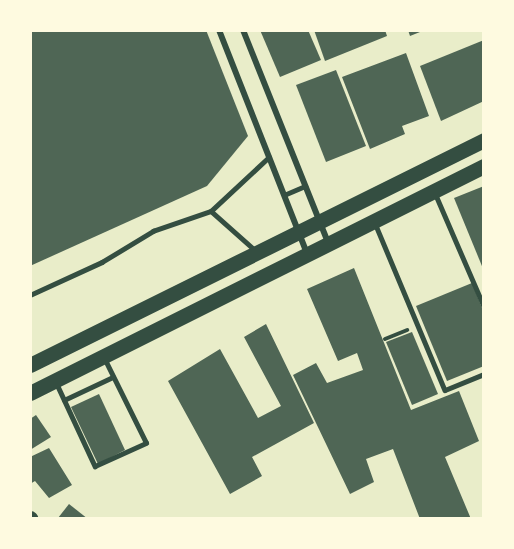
<!DOCTYPE html>
<html>
<head>
<meta charset="utf-8">
<style>
	body { margin:0 }
	#map { position:relative; width:514px; height:549px; overflow:hidden; background:#e9edc9; font-family:"Exo 2",sans-serif }
	div>[style] { position:absolute }
	.building>* { inset:0; background:#4f6655 }
	.path>* { height:4px; margin:-2px; padding:0 2px; transform-origin:2px; border-radius:2px; background:#344e41 }
	.service>* { height:4.5px; margin:-2.25px; padding:0 2.25px; transform-origin:2.25px; border-radius:2.25px; background:#344e41 }
	.minor>* { height:6px; margin:-3px; padding:0 3px; transform-origin:3px; border-radius:3px; background:#344e41 }
	.primary>* { height:15px; margin:-7.5px; padding:0 7.5px; transform-origin:7.5px; border-radius:7.5px; background:#344e41 }
	span { translate:-50% -50%; white-space:nowrap; text-align:center; line-height:1.15; -webkit-text-stroke:6px #fefae0; paint-order:stroke }
	.frame { position:absolute; inset:0; border:32px solid #fefae0; pointer-events:none }
</style>
</head>
<body>
<div id="map">
	<div class="building">
		<div style="clip-path:polygon(30px 30px,206px 30px,248px 136px,207px 186px,30px 266px)"></div>
		<div style="clip-path:polygon(260px 30px,308px 30px,321px 60px,280px 77px)"></div>
		<div style="clip-path:polygon(314px 30px,385px 30px,387px 36px,325px 61px)"></div>
		<div style="clip-path:polygon(408px 30px,425px 30px,410px 36px)"></div>
		<div style="clip-path:polygon(484px 40px,484px 101px,441px 121px,420px 66px)"></div>
		<div style="clip-path:polygon(406px 53px,429px 116px,402px 126px,405px 134px,370px 149px,342px 77px)"></div>
		<div style="clip-path:polygon(336px 70px,366px 146px,326px 162px,296px 85px)"></div>
		<div style="clip-path:polygon(484px 186px,484px 271px,454px 198px)"></div>
		<div style="clip-path:polygon(354px 268px,411px 410px,459px 391px,479px 441px,445px 457px,471px 519px,420px 519px,393px 449px,366px 459px,374px 482px,350px 494px,293px 375px,316px 363px,327px 383px,363px 370px,357px 353px,338px 361px,307px 289px)"></div>
		<div style="clip-path:polygon(472px 283px,484px 313px,484px 366px,447px 381px,416px 306px)"></div>
		<div style="clip-path:polygon(266px 324px,314px 423px,252px 457px,262px 476px,230px 494px,168px 381px,220px 349px,258px 418px,281px 406px,244px 337px)"></div>
		<div style="clip-path:polygon(412px 332px,438px 394px,412px 405px,386px 342px)"></div>
		<div style="clip-path:polygon(99px 394px,125px 450px,98px 464px,71px 407px)"></div>
		<div style="clip-path:polygon(36px 415px,51px 437px,30px 450px,30px 419px)"></div>
		<div style="clip-path:polygon(49px 448px,72px 485px,49px 498px,35px 481px,30px 484px,30px 457px)"></div>
		<div style="clip-path:polygon(69px 504px,88px 519px,58px 518px)"></div>
	</div>
	<div class="path">
		<div style="left:385px;top:339px;width:24px;rotate:-22deg"></div>
	</div>
	<div class="service">
		<div style="left:435px;top:193px;width:123px;rotate:66.6deg"></div>
		<div style="left:284px;top:195px;width:23px;rotate:-23deg"></div>
		<div style="left:211px;top:211px;width:59px;rotate:41.6deg"></div>
		<div style="left:375px;top:223px;width:181px;rotate:67.3deg"></div>
		<div style="left:445px;top:390px;width:42px;rotate:-22.3deg"></div>
		<div style="left:30px;top:295px;width:79px;rotate:-24.6deg"></div>
		<div style="left:102px;top:262px;width:60px;rotate:-31.3deg"></div>
		<div style="left:153px;top:231px;width:61px;rotate:-19deg"></div>
		<div style="left:211px;top:211px;width:79px;rotate:-43deg"></div>
		<div style="left:56px;top:382px;width:93px;rotate:65.1deg"></div>
		<div style="left:95px;top:466px;width:56px;rotate:-24.3deg"></div>
		<div style="left:146px;top:443px;width:95px;rotate:-116.3deg"></div>
		<div style="left:64px;top:400px;width:54px;rotate:-25.1deg"></div>
	</div>
	<div class="minor">
		<div style="left:219px;top:30px;width:240px;rotate:68.5deg"></div>
		<div style="left:243px;top:30px;width:228px;rotate:68.2deg"></div>
	</div>
	<div class="primary">
		<div style="left:30px;top:365px;width:507px;rotate:-26.36deg"></div>
		<div style="left:30px;top:393px;width:508px;rotate:-26.57deg"></div>
		<div style="left:30px;top:518px;width:1px;rotate:45deg"></div>
	</div>
	<div class="frame"></div>
</div>
</body>
</html>
